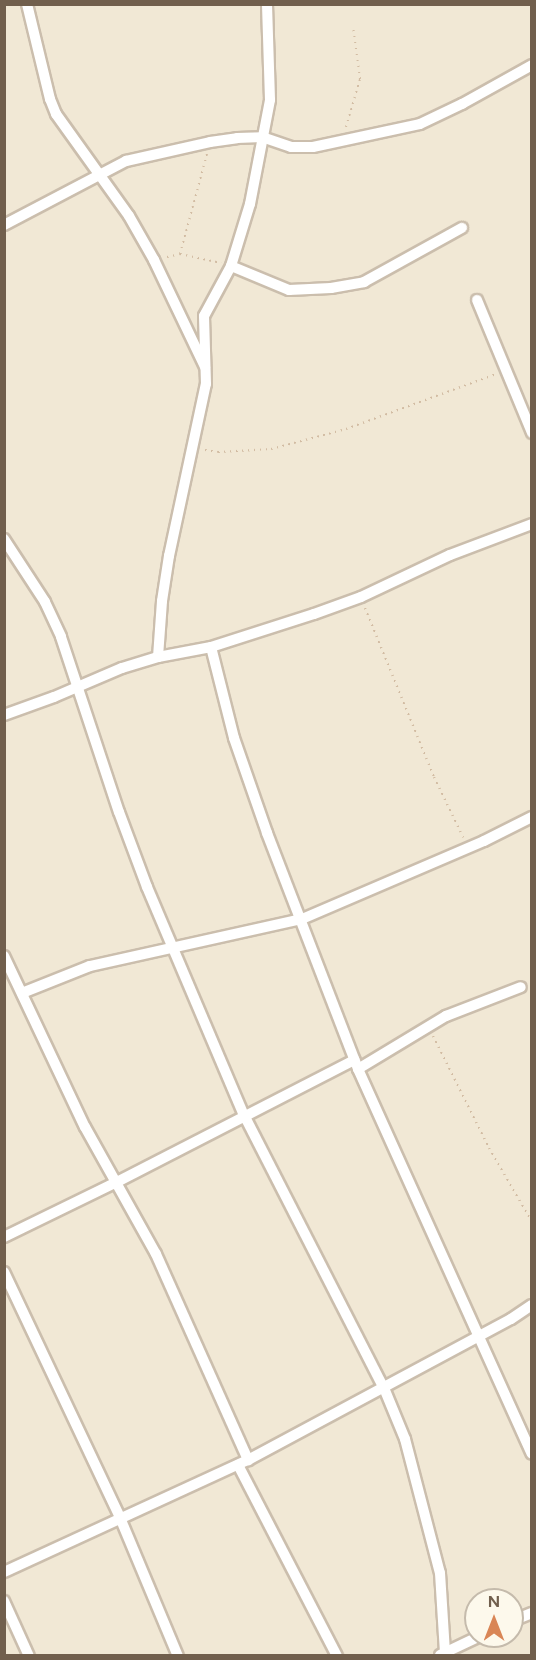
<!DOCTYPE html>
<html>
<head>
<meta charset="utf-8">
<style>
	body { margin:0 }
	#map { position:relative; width:536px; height:1660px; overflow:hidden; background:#faf5e6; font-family:Figtree,sans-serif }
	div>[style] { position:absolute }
	.residential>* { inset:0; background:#f1e8d5 }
	.path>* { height:2px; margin-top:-1px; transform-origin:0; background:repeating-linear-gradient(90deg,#d2bca3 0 1.5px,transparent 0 6px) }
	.roads { filter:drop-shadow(2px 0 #cbbead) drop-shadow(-2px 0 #cbbead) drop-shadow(0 2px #cbbead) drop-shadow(0 -2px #cbbead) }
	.street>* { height:10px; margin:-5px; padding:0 5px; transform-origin:5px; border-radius:5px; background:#fff }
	span { translate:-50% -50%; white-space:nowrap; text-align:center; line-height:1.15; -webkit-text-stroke:6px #fdf9ec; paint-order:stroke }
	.frame { position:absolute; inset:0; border:6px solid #715f4d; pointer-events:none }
	.north { position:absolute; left:464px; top:1588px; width:60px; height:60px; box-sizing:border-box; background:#fdf9ec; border:2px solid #c5bbac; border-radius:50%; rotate:0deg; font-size:16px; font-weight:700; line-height:24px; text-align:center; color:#715f4d }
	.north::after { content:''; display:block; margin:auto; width:21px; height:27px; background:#d98656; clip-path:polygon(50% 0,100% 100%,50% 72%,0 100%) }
</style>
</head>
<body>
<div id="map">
	<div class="residential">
		<div style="clip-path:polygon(evenodd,5px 5px,531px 5px,531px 1655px,5px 1656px,5px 5px,476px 1600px,512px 1600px,512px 1636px,476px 1636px,476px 1600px)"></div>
	</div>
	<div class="path">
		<div style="left:346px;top:127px;width:50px;rotate:-73.7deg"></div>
		<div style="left:360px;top:79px;width:53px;rotate:-97.5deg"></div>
		<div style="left:180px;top:254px;width:42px;rotate:12.4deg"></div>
		<div style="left:167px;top:257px;width:13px;rotate:-13deg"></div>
		<div style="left:180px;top:254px;width:104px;rotate:-74.9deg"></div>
		<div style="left:4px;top:291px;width:4px;rotate:-56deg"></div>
		<div style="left:205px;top:450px;width:13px;rotate:9deg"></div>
		<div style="left:218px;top:452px;width:53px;rotate:-3.2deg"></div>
		<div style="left:271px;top:449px;width:78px;rotate:-14.9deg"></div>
		<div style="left:346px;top:429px;width:160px;rotate:-20.1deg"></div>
		<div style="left:365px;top:608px;width:183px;rotate:67.8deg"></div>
		<div style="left:434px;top:777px;width:67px;rotate:64.2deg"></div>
		<div style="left:433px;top:1036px;width:125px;rotate:63.4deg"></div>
		<div style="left:489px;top:1148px;width:86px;rotate:59.8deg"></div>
	</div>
	<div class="roads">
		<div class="street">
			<div style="left:27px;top:4px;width:98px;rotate:76.4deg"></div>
			<div style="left:50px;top:99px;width:16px;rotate:68deg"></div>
			<div style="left:56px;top:114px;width:125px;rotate:54.4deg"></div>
			<div style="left:129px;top:216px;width:51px;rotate:60.4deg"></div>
			<div style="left:154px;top:260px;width:119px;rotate:64.5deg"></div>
			<div style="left:4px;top:225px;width:138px;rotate:-27.7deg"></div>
			<div style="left:126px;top:161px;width:86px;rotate:-12.7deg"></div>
			<div style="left:210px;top:142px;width:27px;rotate:-8deg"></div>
			<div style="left:237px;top:138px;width:25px;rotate:-2deg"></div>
			<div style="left:262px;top:137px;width:31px;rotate:19deg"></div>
			<div style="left:291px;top:147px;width:22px"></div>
			<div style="left:313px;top:147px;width:109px;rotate:-12.1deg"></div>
			<div style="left:420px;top:124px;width:47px;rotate:-25.5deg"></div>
			<div style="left:462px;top:104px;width:80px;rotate:-29.1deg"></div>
			<div style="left:231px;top:266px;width:63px;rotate:22.5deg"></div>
			<div style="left:289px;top:290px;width:42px;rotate:-2.7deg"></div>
			<div style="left:331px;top:288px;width:34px;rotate:-10deg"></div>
			<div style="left:364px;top:282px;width:112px;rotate:-28.9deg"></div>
			<div style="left:477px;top:300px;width:144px;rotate:67.5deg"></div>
			<div style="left:4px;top:539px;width:75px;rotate:56.9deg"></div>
			<div style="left:45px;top:602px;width:38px;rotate:65deg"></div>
			<div style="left:61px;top:637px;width:184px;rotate:71.7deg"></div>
			<div style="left:119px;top:812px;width:80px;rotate:69.5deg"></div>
			<div style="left:147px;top:887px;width:248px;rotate:67deg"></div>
			<div style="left:244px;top:1115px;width:307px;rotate:62.9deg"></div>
			<div style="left:384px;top:1388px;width:55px;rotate:67.6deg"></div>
			<div style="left:405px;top:1439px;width:138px;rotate:75.4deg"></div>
			<div style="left:440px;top:1573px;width:80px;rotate:86.4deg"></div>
			<div style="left:211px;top:647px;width:94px;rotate:75.8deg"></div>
			<div style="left:234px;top:738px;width:101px;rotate:70.8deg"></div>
			<div style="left:267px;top:833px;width:253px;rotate:68.9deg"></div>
			<div style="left:358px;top:1069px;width:422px;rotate:65.7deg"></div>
			<div style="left:158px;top:657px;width:56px;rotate:-85.9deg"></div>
			<div style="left:162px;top:601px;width:46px;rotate:-81.2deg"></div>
			<div style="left:169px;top:556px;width:176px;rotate:-77.9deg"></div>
			<div style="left:206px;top:384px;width:68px;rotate:-91.7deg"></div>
			<div style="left:204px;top:316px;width:57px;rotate:-61.6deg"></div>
			<div style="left:231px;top:266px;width:65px;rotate:-73deg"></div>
			<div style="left:250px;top:204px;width:106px;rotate:-79.1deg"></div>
			<div style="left:270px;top:100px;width:96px;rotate:-91.8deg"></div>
			<div style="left:4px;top:715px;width:53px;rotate:-19.8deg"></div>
			<div style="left:54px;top:697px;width:74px;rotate:-23.1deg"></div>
			<div style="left:122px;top:668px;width:38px;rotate:-17deg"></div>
			<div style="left:158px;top:657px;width:54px;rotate:-10.7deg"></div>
			<div style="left:211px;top:647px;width:108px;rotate:-17.8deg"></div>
			<div style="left:314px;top:614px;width:50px;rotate:-19.9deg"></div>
			<div style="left:361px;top:597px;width:98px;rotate:-25.3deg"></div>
			<div style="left:450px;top:555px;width:88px;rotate:-20.7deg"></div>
			<div style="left:4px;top:956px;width:189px;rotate:64.7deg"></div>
			<div style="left:85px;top:1127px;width:145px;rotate:60.8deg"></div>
			<div style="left:156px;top:1254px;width:226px;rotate:65.9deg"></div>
			<div style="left:22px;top:993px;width:73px;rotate:-21.7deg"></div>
			<div style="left:90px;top:966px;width:217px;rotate:-12.5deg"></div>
			<div style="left:302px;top:919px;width:198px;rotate:-23.2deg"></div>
			<div style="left:484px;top:841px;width:54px;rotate:-26.6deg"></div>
			<div style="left:358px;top:1069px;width:103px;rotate:-31.1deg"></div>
			<div style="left:446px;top:1016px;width:80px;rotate:-21.1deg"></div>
			<div style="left:4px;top:1237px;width:126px;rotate:-26deg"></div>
			<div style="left:117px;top:1182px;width:267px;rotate:-27.2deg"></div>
			<div style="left:4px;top:1272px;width:274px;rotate:64.7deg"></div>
			<div style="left:121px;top:1520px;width:147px;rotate:67.3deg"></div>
			<div style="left:238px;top:1465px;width:215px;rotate:62.6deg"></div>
			<div style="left:4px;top:1572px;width:268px;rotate:-24.7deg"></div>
			<div style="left:248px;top:1460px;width:298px;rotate:-28.2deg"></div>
			<div style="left:511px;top:1319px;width:25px;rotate:-34deg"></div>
			<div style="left:4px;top:1601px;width:60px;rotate:65.6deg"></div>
			<div style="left:512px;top:1621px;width:22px;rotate:-22deg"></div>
			<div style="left:440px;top:1655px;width:44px;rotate:-25.4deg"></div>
		</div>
	</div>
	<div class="frame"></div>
	<div class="north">N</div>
</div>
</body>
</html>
